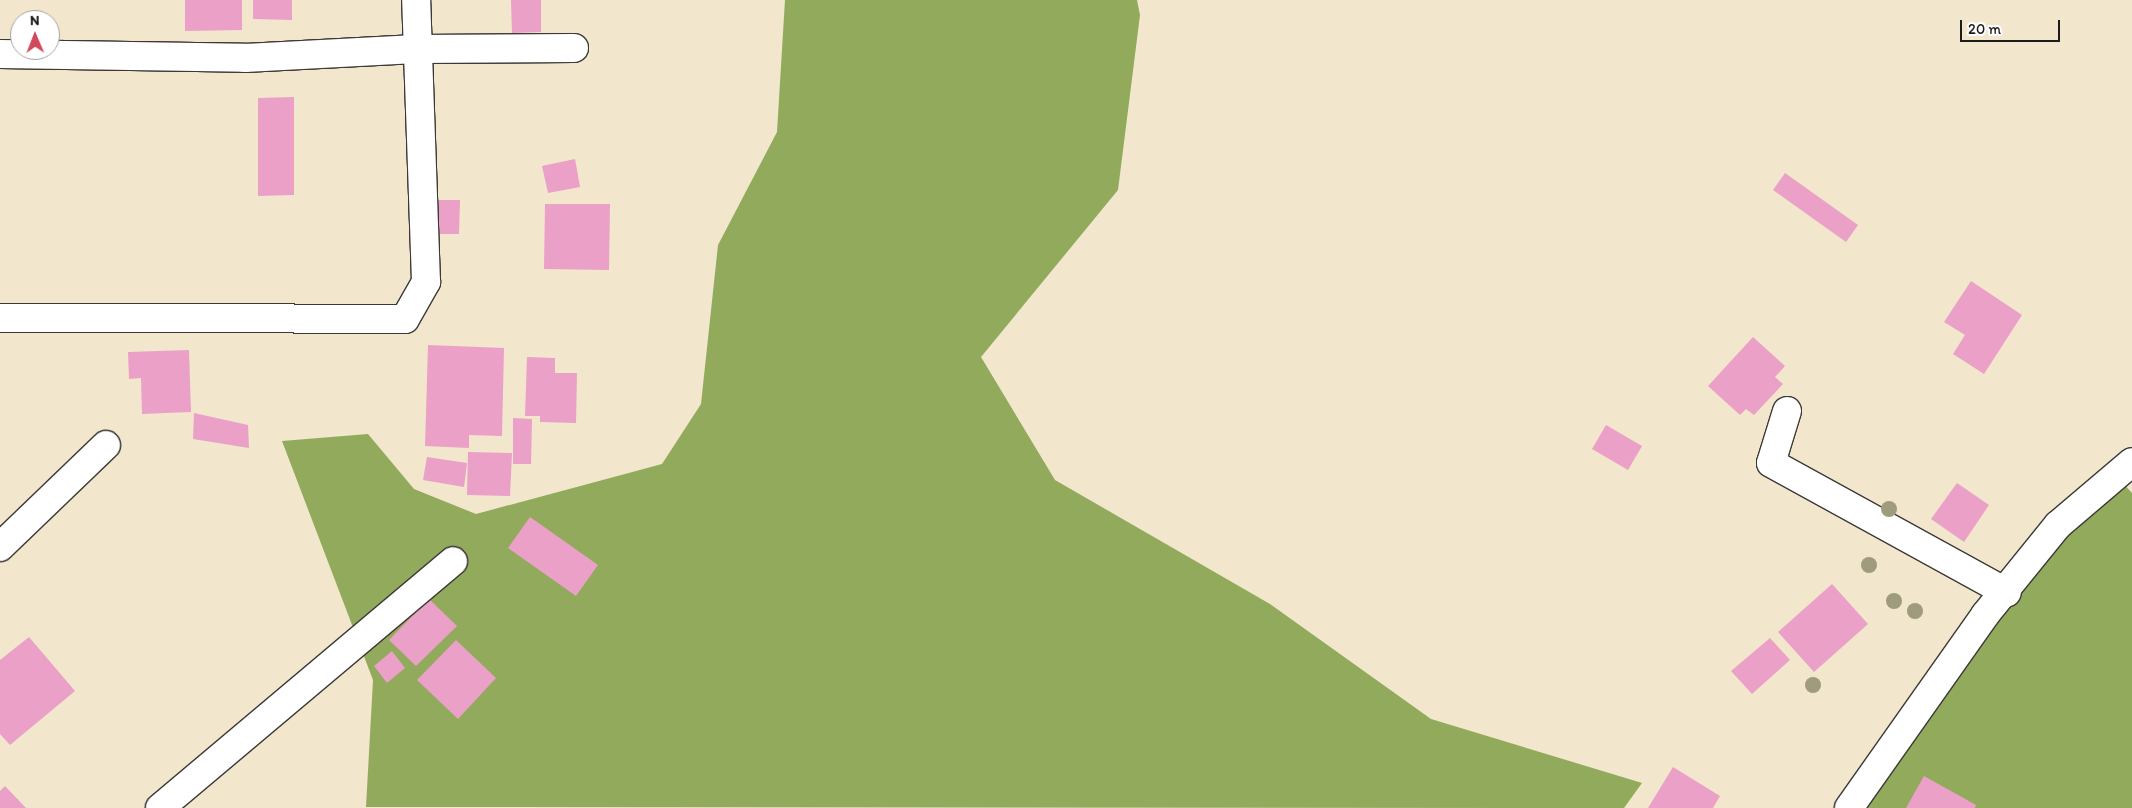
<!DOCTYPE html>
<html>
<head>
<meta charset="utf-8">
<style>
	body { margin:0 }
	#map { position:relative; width:2132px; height:808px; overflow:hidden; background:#f2e6cd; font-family:Itim,sans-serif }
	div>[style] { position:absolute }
	.forest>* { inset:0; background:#92aa5b }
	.building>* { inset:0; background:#eba0c8 }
	.roads { filter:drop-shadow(1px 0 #3c3a37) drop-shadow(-1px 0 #3c3a37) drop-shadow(0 1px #3c3a37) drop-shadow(0 -1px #3c3a37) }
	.minor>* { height:28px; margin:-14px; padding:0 14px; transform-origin:14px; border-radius:14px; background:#fff }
	.tertiary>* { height:28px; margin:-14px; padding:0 14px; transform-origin:14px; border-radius:14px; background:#fff }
	.trees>* { width:16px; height:16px; margin:-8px; border-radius:50%; background:#9e9c7c }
	span { translate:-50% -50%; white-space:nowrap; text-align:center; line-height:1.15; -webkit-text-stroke:5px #fff; paint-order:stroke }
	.north { position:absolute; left:10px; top:10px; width:50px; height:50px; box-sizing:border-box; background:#fff; border:1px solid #a4a4a4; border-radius:50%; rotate:359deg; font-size:14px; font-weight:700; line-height:20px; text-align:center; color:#1c1c1c }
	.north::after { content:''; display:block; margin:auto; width:18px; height:22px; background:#d1495b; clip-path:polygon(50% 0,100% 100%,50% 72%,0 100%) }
	.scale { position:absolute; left:1960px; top:20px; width:100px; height:22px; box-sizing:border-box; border:2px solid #1c1c1c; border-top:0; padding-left:6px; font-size:15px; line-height:18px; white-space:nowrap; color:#1c1c1c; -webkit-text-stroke:4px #fff; paint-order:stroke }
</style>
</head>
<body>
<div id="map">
	<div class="forest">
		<div style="clip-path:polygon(785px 0,1137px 0,1140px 15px,1118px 190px,981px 357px,1055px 480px,1270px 604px,1431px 719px,1642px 783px,1624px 808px,366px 807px,373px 680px,282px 441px,368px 434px,414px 489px,476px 514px,662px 464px,701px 404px,718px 245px,777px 132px)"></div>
		<div style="clip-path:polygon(2122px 482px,2132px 493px,2132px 808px,1845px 808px,2006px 583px)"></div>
	</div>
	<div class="building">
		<div style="clip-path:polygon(185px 0,242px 0,242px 30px,185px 31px)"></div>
		<div style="clip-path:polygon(253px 0,292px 0,292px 20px,253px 19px)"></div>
		<div style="clip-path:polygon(511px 0,541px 0,541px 32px,512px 33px)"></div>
		<div style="clip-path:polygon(294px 97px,294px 195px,258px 196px,258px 98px)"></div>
		<div style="clip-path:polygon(575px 159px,580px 187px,548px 193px,542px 166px)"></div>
		<div style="clip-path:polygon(1785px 173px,1858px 225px,1846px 242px,1773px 190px)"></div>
		<div style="clip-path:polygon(435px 200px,460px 200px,459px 234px,434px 234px)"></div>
		<div style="clip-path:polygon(545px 204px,610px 204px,609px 270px,544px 269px)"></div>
		<div style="clip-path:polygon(1971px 281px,2022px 315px,1984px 374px,1953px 354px,1965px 335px,1944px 322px)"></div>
		<div style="clip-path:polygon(1753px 337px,1785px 366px,1775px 377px,1783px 384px,1754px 415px,1746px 409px,1740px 415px,1708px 386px)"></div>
		<div style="clip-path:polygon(428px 345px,504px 348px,502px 436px,469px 435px,469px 448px,425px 446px)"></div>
		<div style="clip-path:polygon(189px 350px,191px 412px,142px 414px,141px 378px,129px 379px,128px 352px)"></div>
		<div style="clip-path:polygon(527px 357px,555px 358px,555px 373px,577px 373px,576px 423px,540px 422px,540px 416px,525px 416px)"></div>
		<div style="clip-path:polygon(194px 413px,248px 425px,249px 448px,193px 439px)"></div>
		<div style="clip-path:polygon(513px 418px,532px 419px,531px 464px,513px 464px)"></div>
		<div style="clip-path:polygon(1606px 425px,1642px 446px,1628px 470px,1592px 449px)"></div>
		<div style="clip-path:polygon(468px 452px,512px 453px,510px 496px,467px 495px)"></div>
		<div style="clip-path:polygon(427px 457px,467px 463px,464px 487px,423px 480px)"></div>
		<div style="clip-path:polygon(1957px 483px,1989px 505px,1964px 542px,1931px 519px)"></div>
		<div style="clip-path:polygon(530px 517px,598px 565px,576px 596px,508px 548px)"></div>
		<div style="clip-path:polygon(1832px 584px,1868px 624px,1814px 672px,1778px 632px)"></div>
		<div style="clip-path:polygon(429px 599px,457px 626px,416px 666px,389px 640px)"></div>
		<div style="clip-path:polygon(29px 637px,75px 691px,10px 745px,0 734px,0 660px)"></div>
		<div style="clip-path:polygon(1770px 638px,1790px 660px,1752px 694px,1731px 671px)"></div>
		<div style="clip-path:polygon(456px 640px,496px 678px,458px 719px,417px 680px)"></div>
		<div style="clip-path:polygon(392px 651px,405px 668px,387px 683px,374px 666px)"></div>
		<div style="clip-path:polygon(1673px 767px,1720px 796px,1713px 808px,1648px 808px)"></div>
		<div style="clip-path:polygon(1924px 776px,1976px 805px,1975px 808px,1906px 808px)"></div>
		<div style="clip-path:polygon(5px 786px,26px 808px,0 808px,0 791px)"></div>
	</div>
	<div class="roads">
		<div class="minor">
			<div style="left:0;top:54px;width:245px;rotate:0.9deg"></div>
			<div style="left:245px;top:58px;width:171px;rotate:-3deg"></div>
			<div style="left:416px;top:49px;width:158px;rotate:-0.4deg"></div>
			<div style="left:0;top:318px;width:405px;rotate:0.1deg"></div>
			<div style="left:405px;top:319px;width:43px;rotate:-60.4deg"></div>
			<div style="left:426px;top:282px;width:282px;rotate:-92deg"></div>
			<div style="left:1787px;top:411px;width:54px;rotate:107.1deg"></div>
			<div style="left:1771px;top:463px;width:269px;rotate:28.8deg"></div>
			<div style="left:0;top:547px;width:147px;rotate:-43.9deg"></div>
			<div style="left:160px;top:808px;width:383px;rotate:-40.1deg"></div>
		</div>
		<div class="tertiary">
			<div style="left:1849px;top:808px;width:236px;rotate:-54.8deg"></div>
			<div style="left:1985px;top:615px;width:116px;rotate:-51deg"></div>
			<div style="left:2058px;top:525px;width:97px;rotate:-40.4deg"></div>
		</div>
	</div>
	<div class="trees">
		<div style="left:1889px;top:509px"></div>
		<div style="left:1869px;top:565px"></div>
		<div style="left:1894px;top:601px"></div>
		<div style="left:1915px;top:611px"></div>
		<div style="left:1813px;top:685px"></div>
	</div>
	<div class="north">N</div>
	<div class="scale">20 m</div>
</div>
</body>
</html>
